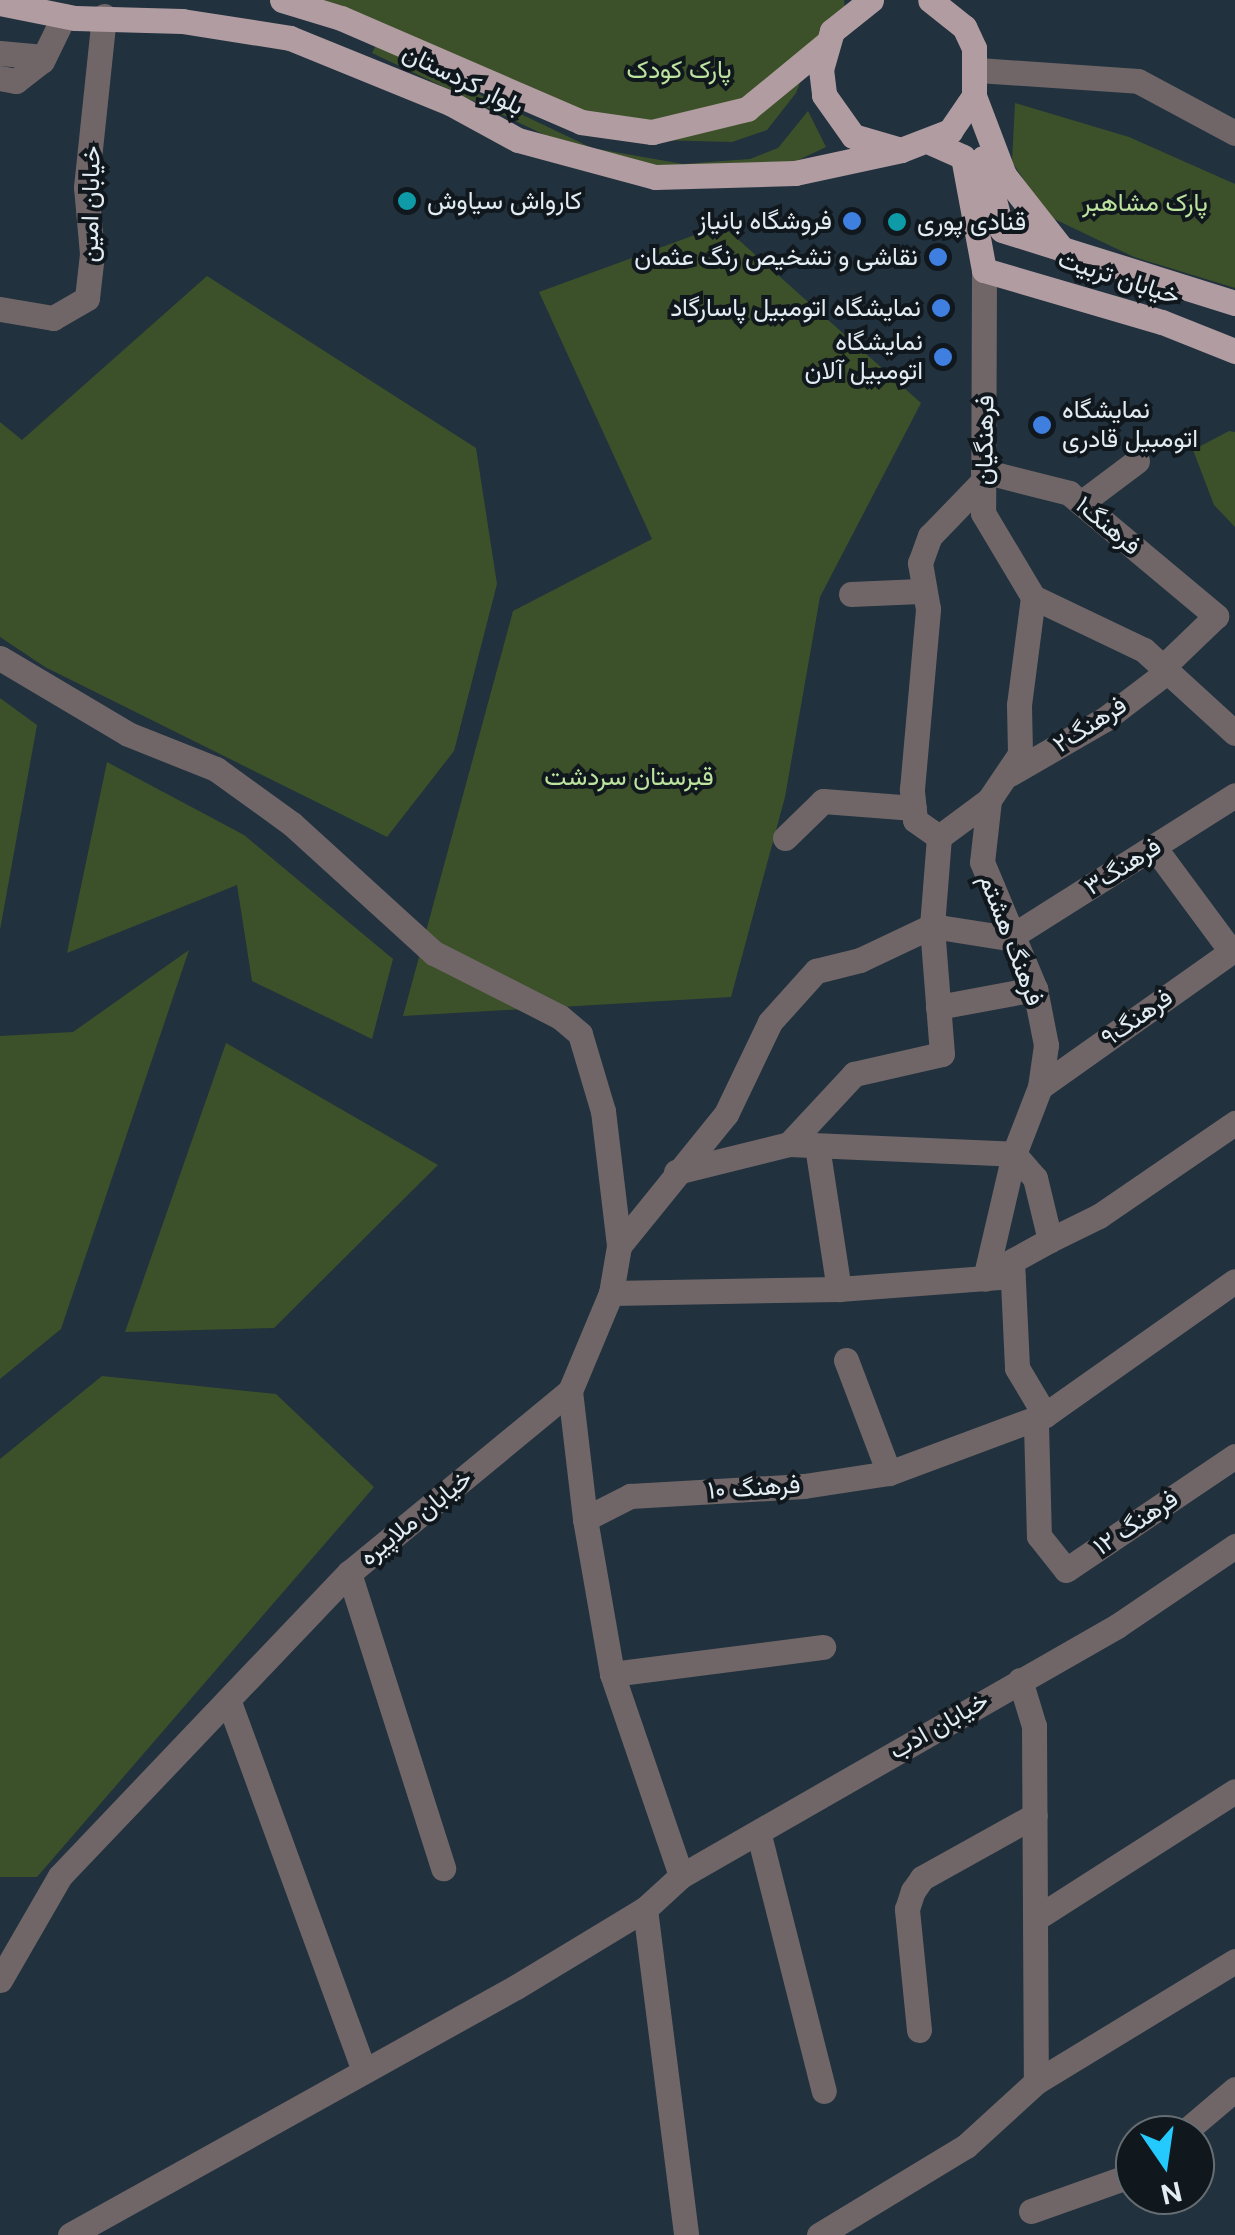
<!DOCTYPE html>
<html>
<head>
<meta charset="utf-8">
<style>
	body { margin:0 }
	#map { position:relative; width:1235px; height:2235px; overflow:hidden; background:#21313d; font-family:"DM Sans",Vazirmatn,sans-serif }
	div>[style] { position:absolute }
	.green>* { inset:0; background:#3c512a }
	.minor>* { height:25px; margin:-12.5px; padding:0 12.5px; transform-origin:12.5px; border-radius:12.5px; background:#706668 }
	.major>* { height:25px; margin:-12.5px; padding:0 12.5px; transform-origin:12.5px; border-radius:12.5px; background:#b19ca1 }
	.dots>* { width:28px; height:28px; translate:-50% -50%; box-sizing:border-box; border:5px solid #11181d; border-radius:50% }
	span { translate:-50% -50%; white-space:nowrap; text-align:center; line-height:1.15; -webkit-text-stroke:8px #11181d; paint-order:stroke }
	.park-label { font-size:25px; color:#bde49f }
	.street-label { font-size:25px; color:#e2ecf3 }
	.poi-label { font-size:25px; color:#e2ecf3 }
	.left { translate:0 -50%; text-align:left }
	.right { translate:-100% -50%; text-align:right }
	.north { position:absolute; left:1115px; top:2115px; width:100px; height:100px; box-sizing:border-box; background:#11181d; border:2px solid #656d73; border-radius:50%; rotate:167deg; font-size:28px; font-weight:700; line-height:40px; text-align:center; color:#e2ecf3 }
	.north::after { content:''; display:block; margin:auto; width:35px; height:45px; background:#24c9fe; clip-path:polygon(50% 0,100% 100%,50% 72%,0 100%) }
</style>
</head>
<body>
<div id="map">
	<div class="green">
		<div style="clip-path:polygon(318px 0,844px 0,845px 7px,818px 37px,796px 93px,767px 130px,732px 142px,656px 140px)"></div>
		<div style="clip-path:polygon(376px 45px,592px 148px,683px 164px,750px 159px,778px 148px,808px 111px,826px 147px,790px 164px,680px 170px,589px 156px,372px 53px)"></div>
		<div style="clip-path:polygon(1015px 103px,1129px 137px,1235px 184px,1235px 288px,1134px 257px,1048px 216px,1012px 162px)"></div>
		<div style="clip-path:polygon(722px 225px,921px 403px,820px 597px,785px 797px,731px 997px,403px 1016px,513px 611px,652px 539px,539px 292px)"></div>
		<div style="clip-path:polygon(207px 276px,476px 448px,497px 584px,454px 751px,387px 837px,45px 667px,0 637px,0 422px,22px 440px)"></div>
		<div style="clip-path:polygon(1229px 431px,1235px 432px,1235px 527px,1214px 505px,1193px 450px)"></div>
		<div style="clip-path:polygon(0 698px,37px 725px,0 930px)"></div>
		<div style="clip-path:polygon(107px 762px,244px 835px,393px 959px,372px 1039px,252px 981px,237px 885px,67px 953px)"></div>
		<div style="clip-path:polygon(189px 950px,61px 1329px,0 1379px,0 1036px,73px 1032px)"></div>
		<div style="clip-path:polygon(226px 1043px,438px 1165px,274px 1328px,125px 1332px)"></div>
		<div style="clip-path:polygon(102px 1376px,276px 1394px,374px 1487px,37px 1877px,0 1877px,0 1459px)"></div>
	</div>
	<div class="minor">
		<div style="left:0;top:53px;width:44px;rotate:5.2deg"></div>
		<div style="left:978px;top:70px;width:160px;rotate:3.9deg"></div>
		<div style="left:1138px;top:81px;width:110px;rotate:28.2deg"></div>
		<div style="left:0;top:78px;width:16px;rotate:11deg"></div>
		<div style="left:16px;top:81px;width:33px;rotate:-38deg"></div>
		<div style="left:42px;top:61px;width:50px;rotate:-63.9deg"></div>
		<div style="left:984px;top:270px;width:243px;rotate:90.2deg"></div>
		<div style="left:983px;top:513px;width:98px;rotate:59.2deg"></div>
		<div style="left:0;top:309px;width:54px;rotate:9.6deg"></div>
		<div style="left:53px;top:318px;width:39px;rotate:-30deg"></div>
		<div style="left:87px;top:298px;width:44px;rotate:-83.5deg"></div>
		<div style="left:92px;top:254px;width:67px;rotate:-95.1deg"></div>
		<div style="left:86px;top:187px;width:172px;rotate:-84deg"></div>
		<div style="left:983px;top:471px;width:89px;rotate:14.3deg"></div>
		<div style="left:1069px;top:493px;width:192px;rotate:39.9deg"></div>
		<div style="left:1216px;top:616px;width:74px;rotate:136.1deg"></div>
		<div style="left:1081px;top:503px;width:70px;rotate:-36.9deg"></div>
		<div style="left:851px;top:594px;width:69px;rotate:-2.5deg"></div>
		<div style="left:1033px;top:597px;width:109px;rotate:97.4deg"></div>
		<div style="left:1019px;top:705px;width:49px;rotate:88.8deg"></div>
		<div style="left:1020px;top:754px;width:55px;rotate:124deg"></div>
		<div style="left:989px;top:800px;width:62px;rotate:96.4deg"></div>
		<div style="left:982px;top:862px;width:138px;rotate:67.3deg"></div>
		<div style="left:1035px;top:989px;width:57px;rotate:78.9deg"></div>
		<div style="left:1046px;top:1045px;width:42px;rotate:98.1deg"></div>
		<div style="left:1040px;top:1087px;width:72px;rotate:111.2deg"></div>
		<div style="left:1014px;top:1154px;width:32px;rotate:49deg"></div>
		<div style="left:1035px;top:1178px;width:64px;rotate:76.4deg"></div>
		<div style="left:1050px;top:1240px;width:55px;rotate:-26.1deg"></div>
		<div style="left:1099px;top:1216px;width:165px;rotate:-34.4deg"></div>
		<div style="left:1033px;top:597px;width:123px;rotate:25.5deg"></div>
		<div style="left:1144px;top:650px;width:123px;rotate:42.4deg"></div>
		<div style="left:0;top:658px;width:149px;rotate:30.7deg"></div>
		<div style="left:128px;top:734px;width:95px;rotate:21.7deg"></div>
		<div style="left:216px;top:769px;width:94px;rotate:35.9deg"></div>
		<div style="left:292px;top:824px;width:192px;rotate:42.3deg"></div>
		<div style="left:434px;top:953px;width:141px;rotate:26.9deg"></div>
		<div style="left:560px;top:1017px;width:26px;rotate:40deg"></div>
		<div style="left:580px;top:1034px;width:80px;rotate:73.4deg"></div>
		<div style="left:603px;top:1111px;width:136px;rotate:83.2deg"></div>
		<div style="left:1010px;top:774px;width:110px;rotate:-30.1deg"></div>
		<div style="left:1105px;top:719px;width:79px;rotate:-37.3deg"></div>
		<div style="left:939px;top:837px;width:29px;rotate:-145deg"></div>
		<div style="left:915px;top:820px;width:31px;rotate:-96deg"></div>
		<div style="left:912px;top:789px;width:181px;rotate:-84.9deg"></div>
		<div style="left:928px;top:609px;width:47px;rotate:-99.9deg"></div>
		<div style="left:920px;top:563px;width:29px;rotate:-70deg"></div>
		<div style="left:930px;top:536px;width:79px;rotate:-46deg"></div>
		<div style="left:785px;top:838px;width:53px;rotate:-44.2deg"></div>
		<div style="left:823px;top:801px;width:91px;rotate:4.4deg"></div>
		<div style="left:1154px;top:847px;width:129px;rotate:53.5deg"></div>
		<div style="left:938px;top:1007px;width:99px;rotate:-10.5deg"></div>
		<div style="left:1040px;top:1087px;width:239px;rotate:-35.3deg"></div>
		<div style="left:789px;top:1144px;width:225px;rotate:2.5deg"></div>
		<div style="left:1014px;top:1154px;width:128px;rotate:103.1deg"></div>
		<div style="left:817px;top:1146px;width:145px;rotate:81.3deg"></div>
		<div style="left:676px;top:1172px;width:116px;rotate:-13.9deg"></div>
		<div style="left:789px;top:1144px;width:96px;rotate:-47.1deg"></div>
		<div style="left:854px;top:1074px;width:90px;rotate:-12.8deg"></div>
		<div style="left:942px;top:1054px;width:128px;rotate:-94.5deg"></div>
		<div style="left:932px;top:926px;width:78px;rotate:8.9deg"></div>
		<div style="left:1009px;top:938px;width:267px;rotate:-32.3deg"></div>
		<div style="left:1050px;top:1240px;width:43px;rotate:151.1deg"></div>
		<div style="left:1012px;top:1261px;width:107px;rotate:87.3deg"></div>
		<div style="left:1017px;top:1368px;width:55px;rotate:59.2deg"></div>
		<div style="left:1045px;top:1415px;width:232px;rotate:-35.2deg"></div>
		<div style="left:611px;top:1293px;width:228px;rotate:-1deg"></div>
		<div style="left:839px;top:1289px;width:174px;rotate:-4.3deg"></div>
		<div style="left:846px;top:1360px;width:121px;rotate:69.2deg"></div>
		<div style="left:570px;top:1391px;width:129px;rotate:83.3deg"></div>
		<div style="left:585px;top:1519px;width:51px;rotate:-27.1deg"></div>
		<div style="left:630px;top:1496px;width:174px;rotate:-3.3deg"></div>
		<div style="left:804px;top:1486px;width:86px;rotate:-8.7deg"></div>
		<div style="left:889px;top:1473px;width:166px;rotate:-20.4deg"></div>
		<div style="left:1036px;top:1424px;width:112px;rotate:88.5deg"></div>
		<div style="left:1039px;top:1536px;width:43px;rotate:51.5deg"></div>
		<div style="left:1066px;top:1570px;width:204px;rotate:-34deg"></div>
		<div style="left:585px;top:1519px;width:157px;rotate:80.1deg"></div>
		<div style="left:612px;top:1674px;width:213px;rotate:71.1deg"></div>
		<div style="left:349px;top:1573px;width:310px;rotate:72.3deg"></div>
		<div style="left:612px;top:1674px;width:213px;rotate:-7.3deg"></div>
		<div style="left:1020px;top:1680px;width:48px;rotate:73.1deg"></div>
		<div style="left:1034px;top:1726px;width:356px;rotate:89.7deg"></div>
		<div style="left:229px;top:1702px;width:393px;rotate:69.9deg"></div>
		<div style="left:759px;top:1835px;width:264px;rotate:75.8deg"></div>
		<div style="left:645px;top:1909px;width:329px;rotate:82.8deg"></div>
		<div style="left:1035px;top:1919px;width:237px;rotate:-32.6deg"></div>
		<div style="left:0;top:1980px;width:120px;rotate:-60deg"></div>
		<div style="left:60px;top:1876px;width:419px;rotate:-46.4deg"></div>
		<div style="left:349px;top:1573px;width:286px;rotate:-39.5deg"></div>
		<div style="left:570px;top:1391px;width:106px;rotate:-67.3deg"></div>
		<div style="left:611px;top:1293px;width:48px;rotate:-80.3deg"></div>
		<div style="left:619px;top:1246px;width:170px;rotate:-51deg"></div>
		<div style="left:726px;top:1114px;width:102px;rotate:-64.4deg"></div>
		<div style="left:770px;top:1022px;width:69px;rotate:-48deg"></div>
		<div style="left:816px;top:971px;width:45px;rotate:-14deg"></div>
		<div style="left:860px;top:960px;width:80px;rotate:-25.3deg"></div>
		<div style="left:932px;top:926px;width:89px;rotate:-85.5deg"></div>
		<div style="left:939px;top:837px;width:62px;rotate:-36.5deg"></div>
		<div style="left:919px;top:2030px;width:122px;rotate:-95.7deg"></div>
		<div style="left:907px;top:1909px;width:19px;rotate:-72deg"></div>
		<div style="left:913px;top:1891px;width:16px;rotate:-55deg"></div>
		<div style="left:922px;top:1878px;width:129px;rotate:-29.1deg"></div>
		<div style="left:1181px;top:2135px;width:71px;rotate:-40.4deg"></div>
		<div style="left:1031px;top:2211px;width:110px;rotate:-19.6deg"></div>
		<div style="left:70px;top:2235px;width:510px;rotate:-29.08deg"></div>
		<div style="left:516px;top:1987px;width:151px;rotate:-31.2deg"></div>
		<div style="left:645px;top:1909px;width:49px;rotate:-42.5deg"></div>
		<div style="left:681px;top:1876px;width:503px;rotate:-29.83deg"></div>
		<div style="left:1117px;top:1626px;width:143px;rotate:-34.1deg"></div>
		<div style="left:819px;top:2235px;width:172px;rotate:-31.2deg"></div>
		<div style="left:966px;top:2146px;width:95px;rotate:-42.4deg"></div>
		<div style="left:1036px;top:2082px;width:233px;rotate:-31.3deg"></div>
	</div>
	<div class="major">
		<div style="left:282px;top:0;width:62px;rotate:17deg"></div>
		<div style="left:341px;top:18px;width:262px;rotate:23.4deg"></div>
		<div style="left:581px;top:122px;width:72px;rotate:8deg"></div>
		<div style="left:652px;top:132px;width:98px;rotate:-13.6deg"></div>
		<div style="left:747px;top:109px;width:102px;rotate:-39.4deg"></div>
		<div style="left:871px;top:0;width:50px;rotate:141.5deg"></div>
		<div style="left:832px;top:31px;width:40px;rotate:106deg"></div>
		<div style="left:821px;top:69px;width:26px;rotate:83deg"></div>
		<div style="left:824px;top:95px;width:50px;rotate:54.7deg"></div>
		<div style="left:853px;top:136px;width:50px;rotate:16.3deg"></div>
		<div style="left:901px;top:150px;width:53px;rotate:-21.2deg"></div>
		<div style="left:950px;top:131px;width:42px;rotate:-55.6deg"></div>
		<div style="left:974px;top:96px;width:48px;rotate:-90deg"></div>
		<div style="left:974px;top:48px;width:23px;rotate:-115deg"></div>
		<div style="left:964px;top:27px;width:43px;rotate:-141.5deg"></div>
		<div style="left:0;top:3px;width:76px;rotate:11.3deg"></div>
		<div style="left:75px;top:18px;width:107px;rotate:1.6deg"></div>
		<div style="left:182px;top:21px;width:109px;rotate:8.9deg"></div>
		<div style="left:290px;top:38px;width:173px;rotate:22.1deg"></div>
		<div style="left:450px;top:103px;width:77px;rotate:28.6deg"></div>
		<div style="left:518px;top:140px;width:142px;rotate:15.1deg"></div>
		<div style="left:655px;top:177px;width:140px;rotate:-1.6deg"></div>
		<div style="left:795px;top:173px;width:108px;rotate:-12.2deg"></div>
		<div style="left:974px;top:96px;width:85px;rotate:69.2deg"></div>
		<div style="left:1004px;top:175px;width:100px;rotate:51.9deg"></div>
		<div style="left:932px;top:143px;width:34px;rotate:24deg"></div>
		<div style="left:963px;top:157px;width:115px;rotate:79.5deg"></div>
		<div style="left:984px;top:270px;width:185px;rotate:16.3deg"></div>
		<div style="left:1162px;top:322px;width:79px;rotate:21.7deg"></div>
		<div style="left:983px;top:158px;width:74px;rotate:75.2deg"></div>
		<div style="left:1002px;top:230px;width:244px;rotate:17.4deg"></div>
	</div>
	<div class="dots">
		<div style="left:407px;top:201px;background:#0f9aa8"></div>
		<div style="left:852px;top:221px;background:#3f7fe0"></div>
		<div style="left:897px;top:222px;background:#0f9aa8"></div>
		<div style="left:938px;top:257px;background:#3f7fe0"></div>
		<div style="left:941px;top:308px;background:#3f7fe0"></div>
		<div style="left:943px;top:357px;background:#3f7fe0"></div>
		<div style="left:1042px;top:425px;background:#3f7fe0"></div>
	</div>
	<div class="park-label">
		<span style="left:679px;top:70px">پارک کودک</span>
		<span style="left:1145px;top:203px">پارک مشاهبر</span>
		<span style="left:629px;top:777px">قبرستان سردشت</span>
	</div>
	<div class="street-label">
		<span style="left:463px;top:80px;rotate:26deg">بلوار کردستان</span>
		<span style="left:91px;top:204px;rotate:-89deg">خیابان امین</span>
		<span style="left:1119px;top:278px;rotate:18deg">خیابان تربیت</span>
		<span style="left:985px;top:440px;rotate:-89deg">فرهنگیان</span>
		<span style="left:1108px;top:526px;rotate:40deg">فرهنگ۱</span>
		<span style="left:1090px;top:725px;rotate:-33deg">فرهنگ۲</span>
		<span style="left:1123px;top:867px;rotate:-32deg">فرهنگ۳</span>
		<span style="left:1011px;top:940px;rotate:69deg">فرهنگ هشتم</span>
		<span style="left:1137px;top:1018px;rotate:-35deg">فرهنگ۹</span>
		<span style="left:754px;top:1488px;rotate:-4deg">فرهنگ ۱۰</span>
		<span style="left:416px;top:1518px;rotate:-39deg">خیابان ملاپیره</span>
		<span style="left:1136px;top:1523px;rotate:-34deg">فرهنگ ۱۲</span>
		<span style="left:939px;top:1726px;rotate:-30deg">خیابان ادب</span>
	</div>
	<div class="poi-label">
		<span class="left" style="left:427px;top:201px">کارواش سیاوش</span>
		<span class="right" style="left:832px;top:221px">فروشگاه بانیاز</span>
		<span class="left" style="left:917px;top:222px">قنادی پوری</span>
		<span class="right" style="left:918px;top:257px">نقاشی و تشخیص رنگ عثمان</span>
		<span class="right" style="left:921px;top:308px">نمایشگاه اتومبیل پاسارگاد</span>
		<span class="right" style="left:923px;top:357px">نمایشگاه<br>اتومبیل آلان</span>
		<span class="left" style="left:1062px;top:425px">نمایشگاه<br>اتومبیل قادری</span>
	</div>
	<div class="north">N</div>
</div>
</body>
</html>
